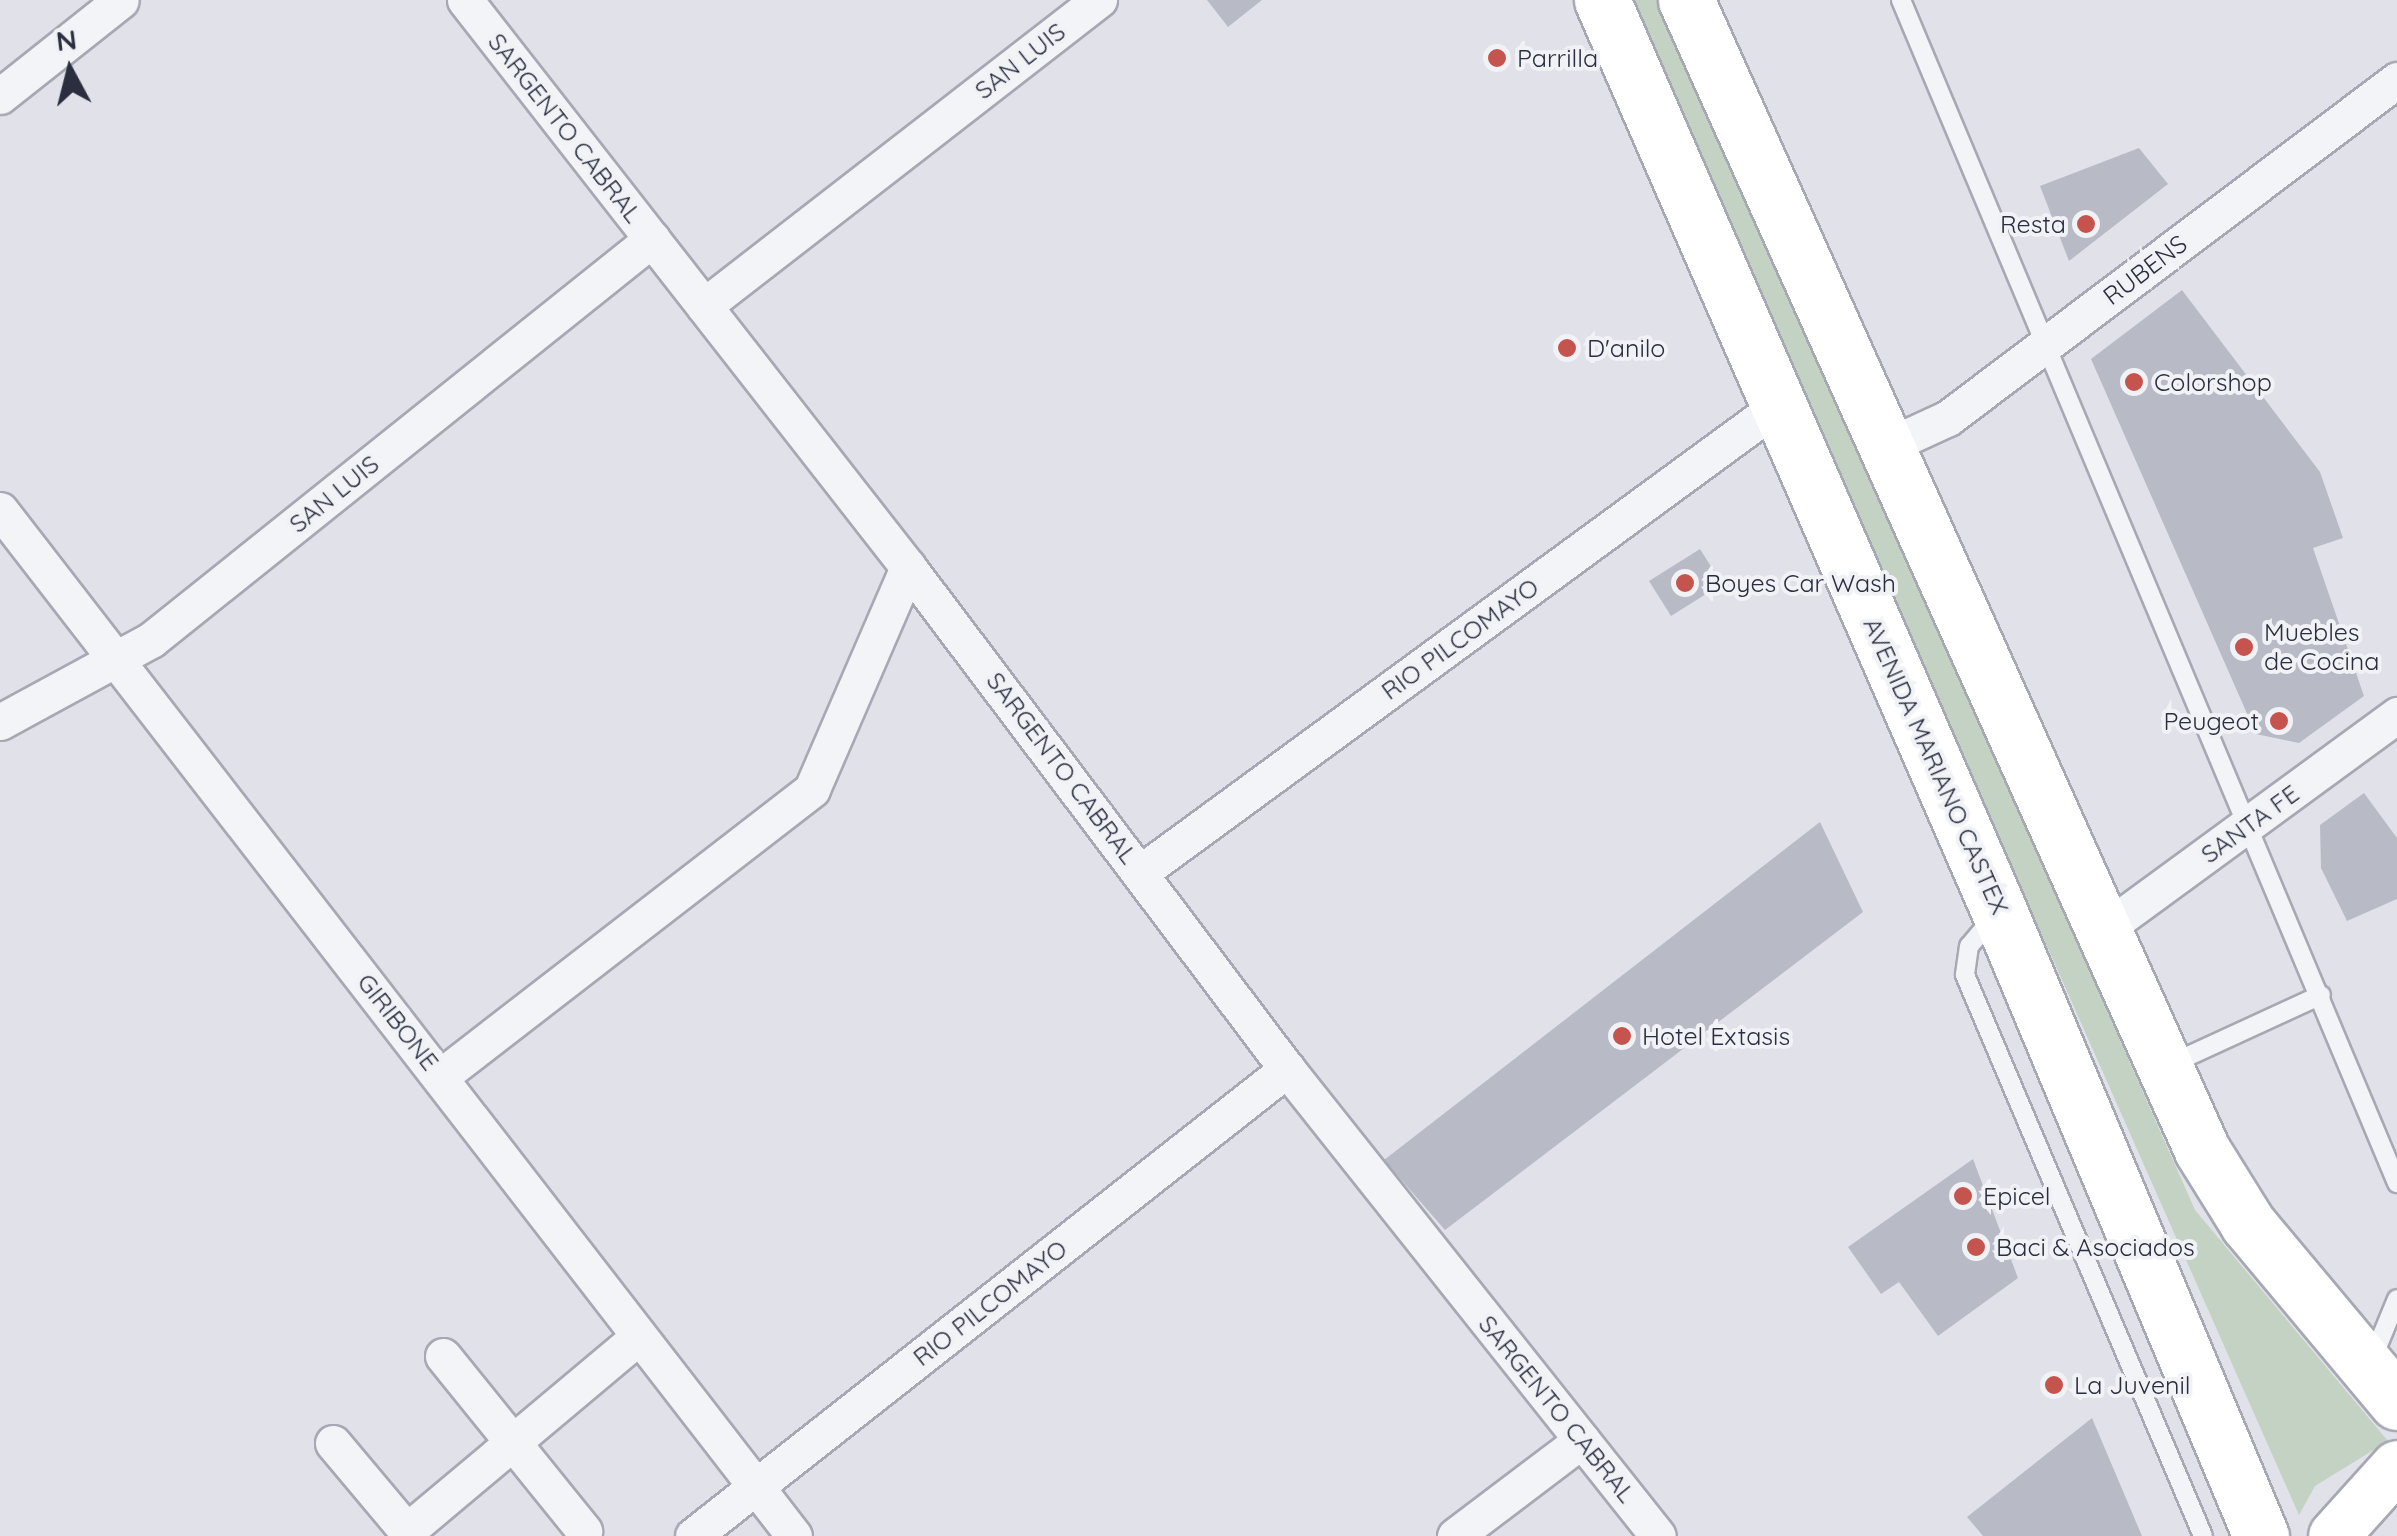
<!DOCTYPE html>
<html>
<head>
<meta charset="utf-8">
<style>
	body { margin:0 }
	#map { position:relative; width:2397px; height:1536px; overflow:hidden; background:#e1e2e9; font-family:Quicksand,sans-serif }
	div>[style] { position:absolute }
	.green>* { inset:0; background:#c3d2c3 }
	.building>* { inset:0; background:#b8bbc5 }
	.roads { filter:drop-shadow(2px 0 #a6a8b3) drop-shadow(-2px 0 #a6a8b3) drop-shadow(0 2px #a6a8b3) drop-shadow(0 -2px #a6a8b3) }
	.service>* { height:18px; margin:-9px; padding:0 9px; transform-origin:9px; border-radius:9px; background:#f3f4f7 }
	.minor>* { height:35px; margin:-17.5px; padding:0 17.5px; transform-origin:17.5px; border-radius:17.5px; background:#f3f4f7 }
	.secondary>* { height:50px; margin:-25px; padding:0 25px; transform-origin:25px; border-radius:25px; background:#fff }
	.trunk>* { height:55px; margin:-27.5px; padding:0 27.5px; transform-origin:27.5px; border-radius:27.5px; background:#fff }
	.dots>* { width:28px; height:28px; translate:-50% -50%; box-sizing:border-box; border:5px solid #f0f2f6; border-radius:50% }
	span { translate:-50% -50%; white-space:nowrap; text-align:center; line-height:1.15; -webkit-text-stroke:8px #f0f2f6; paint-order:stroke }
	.poi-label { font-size:25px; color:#2a2e3f }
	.left { translate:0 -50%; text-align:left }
	.right { translate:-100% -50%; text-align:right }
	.street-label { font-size:25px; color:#2a2e3f }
	.north { position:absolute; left:20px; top:20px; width:100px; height:100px; -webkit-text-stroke:8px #f0f2f6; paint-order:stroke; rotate:353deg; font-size:28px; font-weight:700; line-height:40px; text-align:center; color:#2a2e3f }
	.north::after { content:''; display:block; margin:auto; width:35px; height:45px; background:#2a2e3f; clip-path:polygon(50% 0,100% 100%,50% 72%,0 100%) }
</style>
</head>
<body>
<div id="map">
	<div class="green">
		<div style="clip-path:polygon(1628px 0,1661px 0,2195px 1210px,2388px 1441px,2315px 1486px,2299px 1515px)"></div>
	</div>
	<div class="building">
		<div style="clip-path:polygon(1207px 0,1262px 0,1228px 27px)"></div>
		<div style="clip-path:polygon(2139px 148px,2168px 184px,2069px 261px,2040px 186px)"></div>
		<div style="clip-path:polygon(2182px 290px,2320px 472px,2343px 538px,2313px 548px,2364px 696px,2299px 743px,2256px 734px,2091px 359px)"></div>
		<div style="clip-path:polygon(1700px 549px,1722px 584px,1671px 616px,1649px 581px)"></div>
		<div style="clip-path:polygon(2364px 793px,2397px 838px,2397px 899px,2347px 921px,2321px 868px,2320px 825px)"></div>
		<div style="clip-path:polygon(1820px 822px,1863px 912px,1445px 1230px,1384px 1160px)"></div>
		<div style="clip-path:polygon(1973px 1159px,2018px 1278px,1938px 1336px,1899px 1282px,1881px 1294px,1848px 1247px)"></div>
		<div style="clip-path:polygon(2092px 1418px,2142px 1536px,1983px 1536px,1967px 1517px)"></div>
	</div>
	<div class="roads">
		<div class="service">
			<div style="left:1901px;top:0;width:1283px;rotate:67.25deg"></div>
			<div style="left:1992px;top:919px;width:35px;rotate:130deg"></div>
			<div style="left:1969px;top:946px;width:29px;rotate:98deg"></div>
			<div style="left:1965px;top:975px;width:609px;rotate:67.01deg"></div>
			<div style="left:2171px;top:1064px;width:165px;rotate:-24.7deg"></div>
			<div style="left:2371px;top:1362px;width:68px;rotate:-67.6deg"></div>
		</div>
		<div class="minor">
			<div style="left:465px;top:0;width:720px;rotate:52deg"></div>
			<div style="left:908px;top:567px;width:629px;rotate:52.95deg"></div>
			<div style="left:1287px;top:1069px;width:596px;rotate:51.54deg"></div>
			<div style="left:0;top:96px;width:154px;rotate:-38.4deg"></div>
			<div style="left:704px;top:306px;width:500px;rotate:-37.8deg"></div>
			<div style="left:1885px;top:447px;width:69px;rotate:-24.7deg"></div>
			<div style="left:1948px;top:418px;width:562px;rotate:-36.97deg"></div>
			<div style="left:0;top:510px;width:1297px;rotate:52.26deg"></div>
			<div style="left:0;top:722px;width:172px;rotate:-28.5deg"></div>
			<div style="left:151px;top:640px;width:642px;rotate:-38.67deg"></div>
			<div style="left:1141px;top:872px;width:791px;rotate:-36.2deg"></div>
			<div style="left:2102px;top:931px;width:366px;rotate:-36.2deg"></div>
			<div style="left:440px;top:1077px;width:470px;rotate:-37.7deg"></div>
			<div style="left:812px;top:789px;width:242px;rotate:-66.6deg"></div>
			<div style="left:443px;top:1356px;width:225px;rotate:51.1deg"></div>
			<div style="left:333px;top:1443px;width:121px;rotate:50deg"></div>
			<div style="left:407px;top:1531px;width:302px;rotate:-40deg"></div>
			<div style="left:693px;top:1536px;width:756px;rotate:-38.17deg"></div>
			<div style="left:1455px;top:1536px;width:159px;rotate:-37.1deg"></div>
		</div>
		<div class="secondary">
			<div style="left:2334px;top:1536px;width:94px;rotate:-48deg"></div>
		</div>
		<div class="trunk">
			<div style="left:1602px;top:0;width:994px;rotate:66.45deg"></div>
			<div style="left:1999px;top:911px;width:678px;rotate:67.26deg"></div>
			<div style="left:1686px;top:0;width:1260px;rotate:65.83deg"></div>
			<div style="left:2202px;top:1150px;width:87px;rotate:58.1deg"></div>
			<div style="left:2248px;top:1224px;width:232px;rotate:50.1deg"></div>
		</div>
	</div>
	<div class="dots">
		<div style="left:1497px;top:58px;background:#c5544e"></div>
		<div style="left:2086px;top:224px;background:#c5544e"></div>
		<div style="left:1567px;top:348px;background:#c5544e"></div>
		<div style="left:2134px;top:382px;background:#c5544e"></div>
		<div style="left:1685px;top:583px;background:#c5544e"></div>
		<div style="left:2244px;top:647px;background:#c5544e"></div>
		<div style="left:2279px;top:721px;background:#c5544e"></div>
		<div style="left:1622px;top:1036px;background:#c5544e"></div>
		<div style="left:1963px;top:1196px;background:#c5544e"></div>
		<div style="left:1976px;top:1247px;background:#c5544e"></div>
		<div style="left:2054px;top:1385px;background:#c5544e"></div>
	</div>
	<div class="poi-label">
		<span class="left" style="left:1517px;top:58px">Parrilla</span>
		<span class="right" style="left:2066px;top:224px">Resta</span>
		<span class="left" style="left:1587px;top:348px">D'anilo</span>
		<span class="left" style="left:2154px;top:382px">Colorshop</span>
		<span class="left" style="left:1705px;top:583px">Boyes Car Wash</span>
		<span class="left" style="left:2264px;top:647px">Muebles<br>de Cocina</span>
		<span class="right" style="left:2259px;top:721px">Peugeot</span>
		<span class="left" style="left:1642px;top:1036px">Hotel Extasis</span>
		<span class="left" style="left:1983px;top:1196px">Epicel</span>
		<span class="left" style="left:1996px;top:1247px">Baci &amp; Asociados</span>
		<span class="left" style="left:2074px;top:1385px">La Juvenil</span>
	</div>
	<div class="street-label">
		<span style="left:1020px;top:61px;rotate:-38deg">SAN LUIS</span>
		<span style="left:565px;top:128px;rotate:52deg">SARGENTO CABRAL</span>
		<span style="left:2145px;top:270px;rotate:-37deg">RUBENS</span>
		<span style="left:334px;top:494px;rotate:-39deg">SAN LUIS</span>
		<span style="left:1460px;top:639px;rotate:-36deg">RIO PILCOMAYO</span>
		<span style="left:1936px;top:766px;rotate:66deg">AVENIDA MARIANO CASTEX</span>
		<span style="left:1062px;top:768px;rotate:53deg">SARGENTO CABRAL</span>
		<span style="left:2250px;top:824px;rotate:-36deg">SANTA FE</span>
		<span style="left:398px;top:1022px;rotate:52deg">GIRIBONE</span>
		<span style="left:990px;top:1303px;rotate:-38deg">RIO PILCOMAYO</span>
		<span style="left:1557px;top:1409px;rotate:51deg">SARGENTO CABRAL</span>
	</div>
	<div class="north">N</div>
</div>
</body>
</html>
